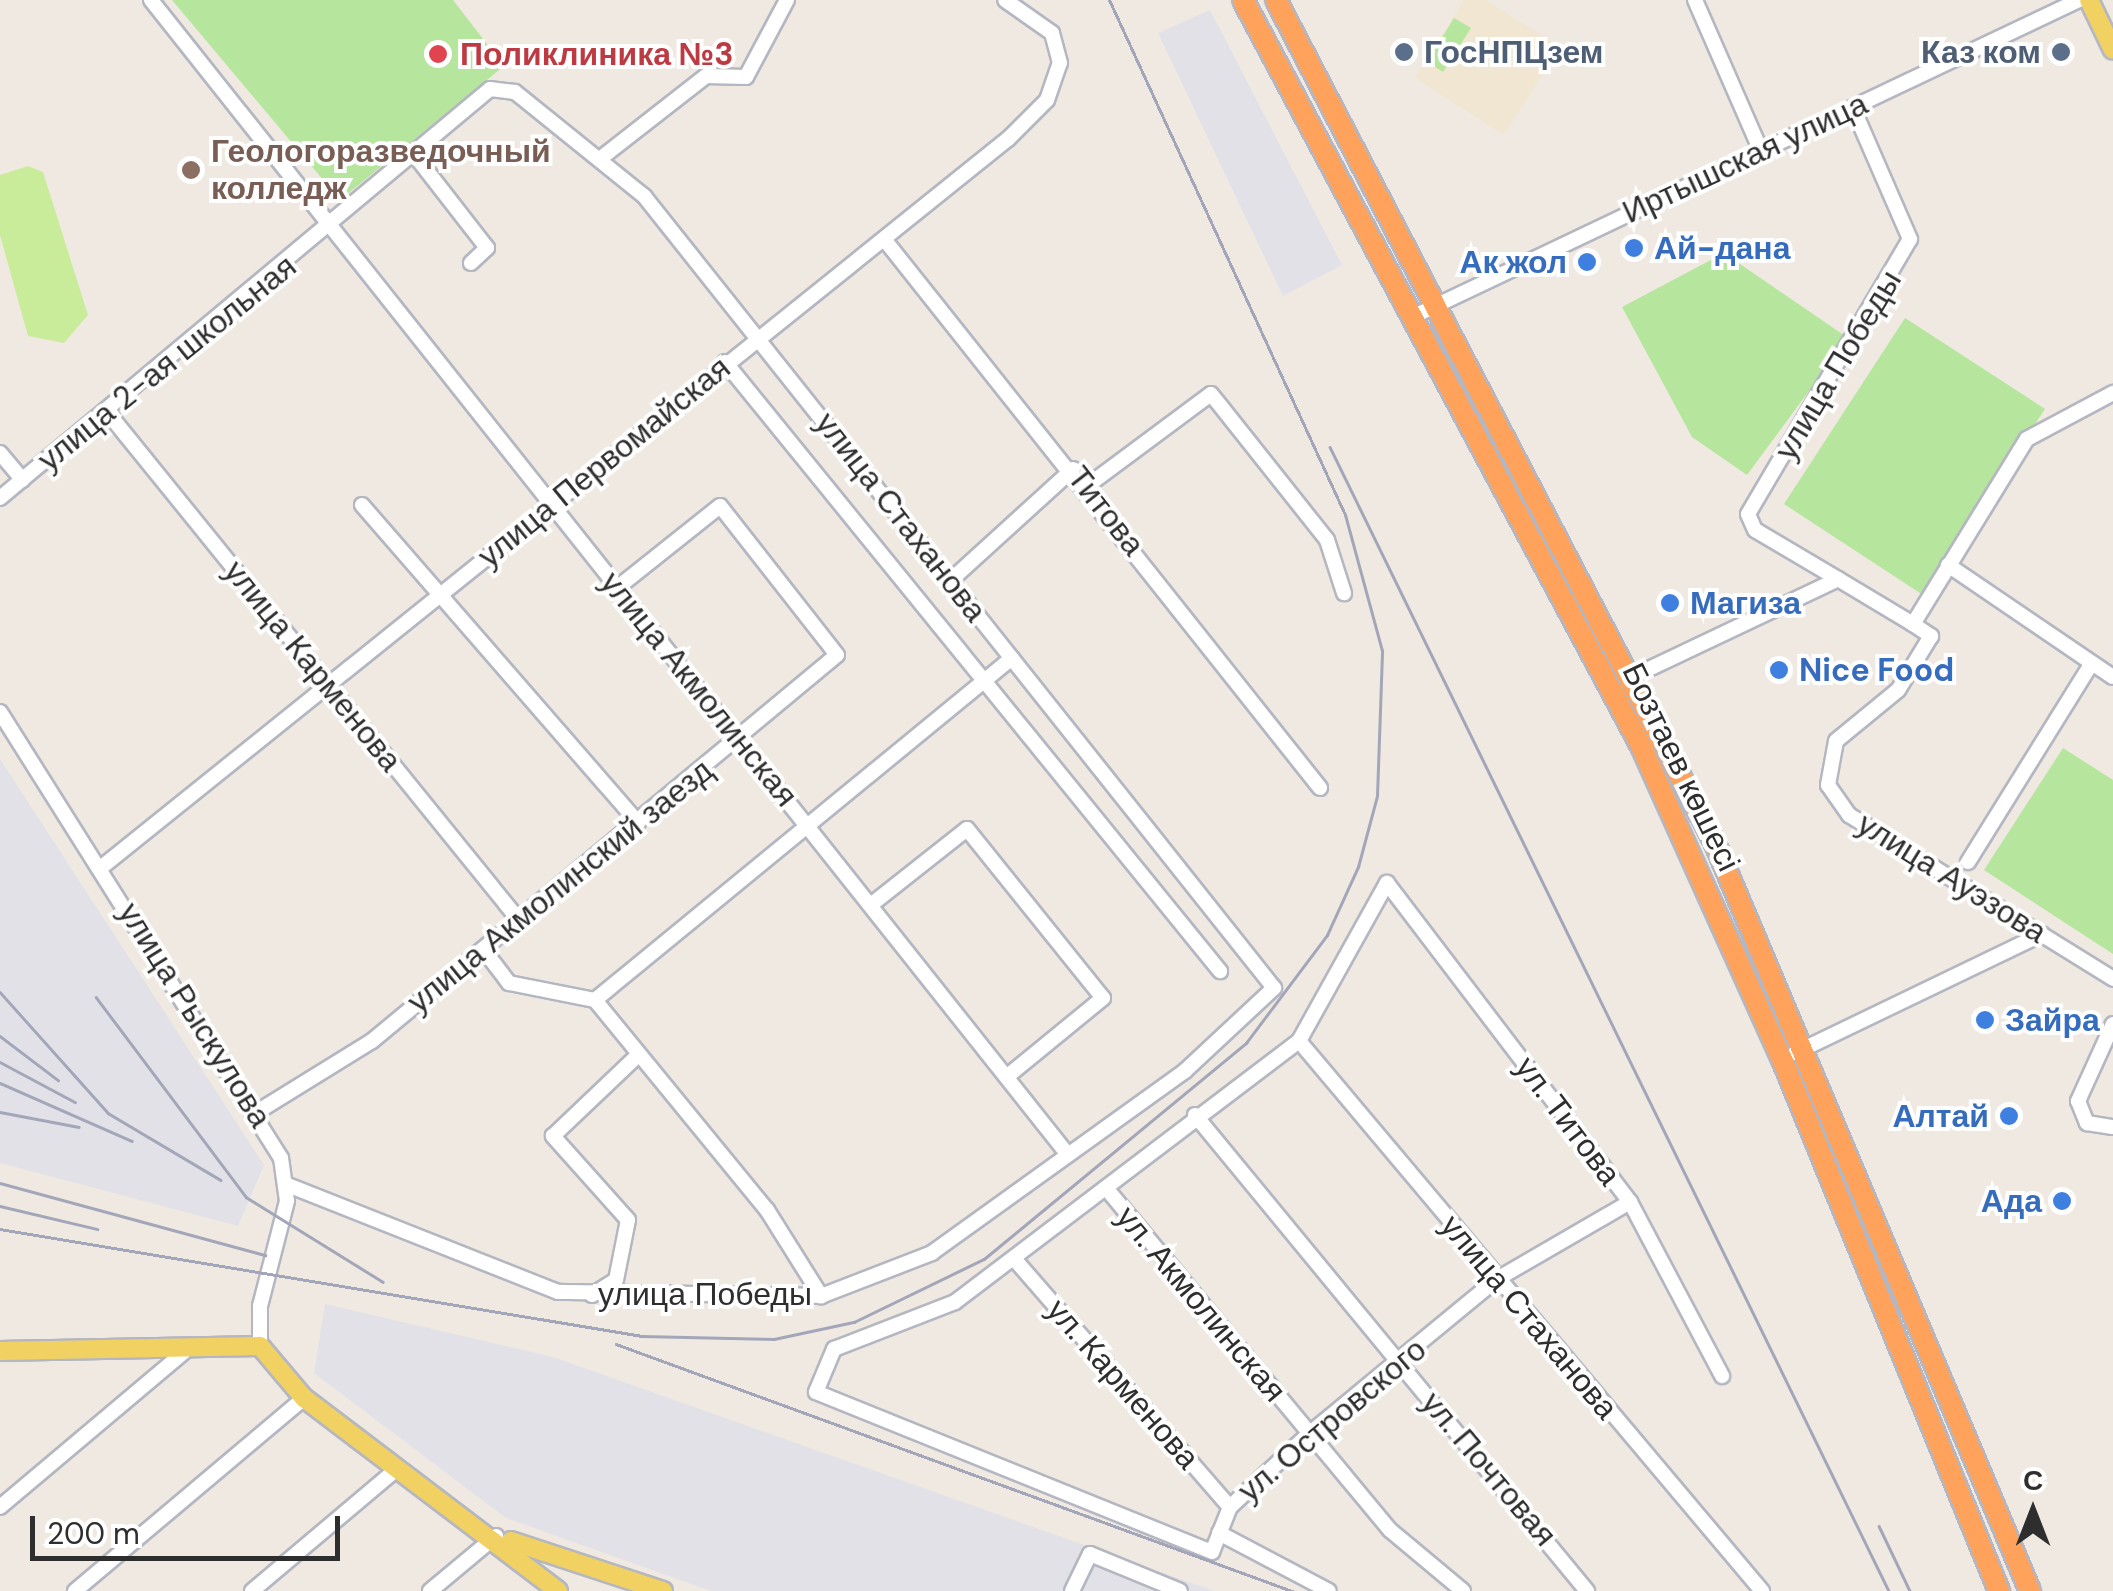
<!DOCTYPE html>
<html>
<head>
<meta charset="utf-8">
<style>
	body { margin:0 }
	#map { position:relative; width:2113px; height:1591px; overflow:hidden; background:#efe9e1; font-family:"DM Sans",sans-serif }
	div>[style] { position:absolute }
	.industrial>* { inset:0; background:#e3e1e8 }
	.education>* { inset:0; background:#f0e6d1 }
	.green>* { inset:0; background:#b6e59e }
	.pitch>* { inset:0; background:#c9ec9a }
	.roads { filter:drop-shadow(2px 0 #b4b7c1) drop-shadow(-2px 0 #b4b7c1) drop-shadow(0 2px #b4b7c1) drop-shadow(0 -2px #b4b7c1) }
	.minor>* { height:14px; margin:-7px; padding:0 7px; transform-origin:7px; border-radius:7px; background:#fff }
	.major>* { height:18px; margin:-9px; padding:0 9px; transform-origin:9px; border-radius:9px; background:#f2d163 }
	.highway>* { height:20px; margin:-10px; padding:0 10px; transform-origin:10px; border-radius:10px; background:#ffa35c }
	.rail>* { height:2.5px; margin:-1.25px; padding:0 1.25px; transform-origin:1.25px; border-radius:1.25px; background:#a3a6b8 }
	.dots>* { width:28px; height:28px; translate:-50% -50%; box-sizing:border-box; border:5px solid #fff; border-radius:50% }
	span { translate:-50% -50%; white-space:nowrap; text-align:center; line-height:1.15; -webkit-text-stroke:8px #fff; paint-order:stroke }
	.service-label { font-size:32px; color:#4e5e75; font-weight:700 }
	.left { translate:0 -50%; text-align:left }
	.right { translate:-100% -50%; text-align:right }
	.health-label { font-size:32px; color:#be3a42; font-weight:700 }
	.education-label { font-size:32px; color:#785e54; font-weight:700 }
	.street-label { font-size:32px; color:#2e2e2e }
	.shop-label { font-size:32px; color:#366cbe; font-weight:700 }
	.north { position:absolute; left:1983px; top:1461px; width:100px; height:100px; -webkit-text-stroke:8px #fff; paint-order:stroke; rotate:0deg; font-size:28px; font-weight:700; line-height:40px; text-align:center; color:#2e2e2e }
	.north::after { content:''; display:block; margin:auto; width:35px; height:45px; background:#2e2e2e; clip-path:polygon(50% 0,100% 100%,50% 72%,0 100%) }
	.scale { position:absolute; left:30px; top:1516px; width:310px; height:45px; box-sizing:border-box; border:5px solid #2e2e2e; border-top:0; padding-left:12px; font-size:30px; line-height:35px; white-space:nowrap; color:#2e2e2e; -webkit-text-stroke:8px #fff; paint-order:stroke }
</style>
</head>
<body>
<div id="map">
	<div class="industrial">
		<div style="clip-path:polygon(1210px 10px,1342px 265px,1283px 296px,1158px 33px)"></div>
		<div style="clip-path:polygon(0 759px,264px 1165px,238px 1226px,0 1163px)"></div>
		<div style="clip-path:polygon(325px 1304px,553px 1357px,1214px 1591px,711px 1591px,506px 1518px,314px 1373px)"></div>
	</div>
	<div class="education">
		<div style="clip-path:polygon(1464px 0,1486px 0,1560px 47px,1504px 135px,1415px 78px)"></div>
	</div>
	<div class="green">
		<div style="clip-path:polygon(172px 0,453px 0,504px 66px,340px 200px)"></div>
		<div style="clip-path:polygon(1454px 18px,1471px 28px,1443px 72px,1427px 62px)"></div>
		<div style="clip-path:polygon(1724px 253px,1848px 338px,1747px 475px,1692px 437px,1622px 307px)"></div>
		<div style="clip-path:polygon(1905px 318px,2045px 409px,1923px 595px,1784px 504px)"></div>
		<div style="clip-path:polygon(2063px 748px,2113px 780px,2113px 954px,1984px 870px)"></div>
	</div>
	<div class="pitch">
		<div style="clip-path:polygon(28px 166px,43px 172px,88px 315px,64px 343px,28px 336px,0 235px,0 175px)"></div>
	</div>
	<div class="roads">
		<div class="minor">
			<div style="left:151px;top:0;width:1468px;rotate:51.55deg"></div>
			<div style="left:1695px;top:0;width:163px;rotate:66.4deg"></div>
			<div style="left:417px;top:158px;width:114px;rotate:52.1deg"></div>
			<div style="left:487px;top:248px;width:22px;rotate:137deg"></div>
			<div style="left:601px;top:158px;width:133px;rotate:-38deg"></div>
			<div style="left:706px;top:76px;width:40px;rotate:1.4deg"></div>
			<div style="left:746px;top:77px;width:87px;rotate:-62deg"></div>
			<div style="left:884px;top:239px;width:701px;rotate:51.54deg"></div>
			<div style="left:1412px;top:317px;width:738px;rotate:-25.42deg"></div>
			<div style="left:725px;top:362px;width:785px;rotate:50.9deg"></div>
			<div style="left:108px;top:413px;width:651px;rotate:50.98deg"></div>
			<div style="left:0;top:453px;width:35px;rotate:50deg"></div>
			<div style="left:1087px;top:486px;width:154px;rotate:-36.6deg"></div>
			<div style="left:1211px;top:394px;width:186px;rotate:51.5deg"></div>
			<div style="left:1327px;top:540px;width:56px;rotate:72.2deg"></div>
			<div style="left:0;top:498px;width:638px;rotate:-39.85deg"></div>
			<div style="left:490px;top:89px;width:25px;rotate:7deg"></div>
			<div style="left:515px;top:92px;width:166px;rotate:38.9deg"></div>
			<div style="left:644px;top:196px;width:1012px;rotate:51.5deg"></div>
			<div style="left:1274px;top:988px;width:122px;rotate:137deg"></div>
			<div style="left:1185px;top:1071px;width:312px;rotate:144.3deg"></div>
			<div style="left:932px;top:1253px;width:119px;rotate:158.8deg"></div>
			<div style="left:821px;top:1296px;width:263px;rotate:-179.1deg"></div>
			<div style="left:558px;top:1292px;width:290px;rotate:-158.4deg"></div>
			<div style="left:362px;top:505px;width:421px;rotate:49deg"></div>
			<div style="left:1948px;top:565px;width:199px;rotate:34.2deg"></div>
			<div style="left:1838px;top:579px;width:96px;rotate:-149.4deg"></div>
			<div style="left:1755px;top:530px;width:17px;rotate:-114deg"></div>
			<div style="left:1748px;top:514px;width:319px;rotate:-59.5deg"></div>
			<div style="left:1910px;top:239px;width:143px;rotate:-113.5deg"></div>
			<div style="left:951px;top:580px;width:165px;rotate:-42.3deg"></div>
			<div style="left:1913px;top:624px;width:22px;rotate:34deg"></div>
			<div style="left:1931px;top:636px;width:63px;rotate:121.4deg"></div>
			<div style="left:1898px;top:690px;width:80px;rotate:140.6deg"></div>
			<div style="left:1836px;top:741px;width:45px;rotate:100.3deg"></div>
			<div style="left:1828px;top:785px;width:37px;rotate:55deg"></div>
			<div style="left:1849px;top:815px;width:311px;rotate:31.8deg"></div>
			<div style="left:1634px;top:676px;width:226px;rotate:-25.4deg"></div>
			<div style="left:1838px;top:579px;width:87px;rotate:31deg"></div>
			<div style="left:1913px;top:624px;width:217px;rotate:-58.4deg"></div>
			<div style="left:2027px;top:439px;width:98px;rotate:-28.1deg"></div>
			<div style="left:0;top:712px;width:527px;rotate:57.79deg"></div>
			<div style="left:281px;top:1158px;width:43px;rotate:82.1deg"></div>
			<div style="left:287px;top:1201px;width:108px;rotate:104.4deg"></div>
			<div style="left:260px;top:1306px;width:40px;rotate:90deg"></div>
			<div style="left:1968px;top:862px;width:234px;rotate:-58.1deg"></div>
			<div style="left:103px;top:866px;width:1161px;rotate:-38.78deg"></div>
			<div style="left:1008px;top:139px;width:55px;rotate:-45deg"></div>
			<div style="left:1047px;top:100px;width:39px;rotate:-71deg"></div>
			<div style="left:1060px;top:63px;width:31px;rotate:-105deg"></div>
			<div style="left:1052px;top:33px;width:57px;rotate:-144.9deg"></div>
			<div style="left:872px;top:904px;width:121px;rotate:-38.3deg"></div>
			<div style="left:967px;top:829px;width:217px;rotate:51.2deg"></div>
			<div style="left:1103px;top:998px;width:122px;rotate:140.7deg"></div>
			<div style="left:483px;top:949px;width:43px;rotate:52.6deg"></div>
			<div style="left:509px;top:983px;width:88px;rotate:11.2deg"></div>
			<div style="left:595px;top:1000px;width:271px;rotate:50.7deg"></div>
			<div style="left:767px;top:1210px;width:102px;rotate:57.9deg"></div>
			<div style="left:595px;top:1000px;width:539px;rotate:-39.36deg"></div>
			<div style="left:2113px;top:1024px;width:85px;rotate:114.4deg"></div>
			<div style="left:2078px;top:1101px;width:24px;rotate:68deg"></div>
			<div style="left:2087px;top:1123px;width:26px;rotate:9deg"></div>
			<div style="left:1299px;top:1041px;width:719px;rotate:49.91deg"></div>
			<div style="left:1795px;top:1053px;width:274px;rotate:-25.7deg"></div>
			<div style="left:257px;top:1112px;width:135px;rotate:-31.7deg"></div>
			<div style="left:372px;top:1041px;width:604px;rotate:-39.7deg"></div>
			<div style="left:837px;top:655px;width:189px;rotate:-128.1deg"></div>
			<div style="left:720px;top:506px;width:130px;rotate:141.5deg"></div>
			<div style="left:1195px;top:1115px;width:617px;rotate:50.53deg"></div>
			<div style="left:1106px;top:1188px;width:445px;rotate:50.3deg"></div>
			<div style="left:1390px;top:1530px;width:95px;rotate:39.9deg"></div>
			<div style="left:1630px;top:1202px;width:154px;rotate:149.9deg"></div>
			<div style="left:1497px;top:1279px;width:244px;rotate:140.5deg"></div>
			<div style="left:1309px;top:1434px;width:108px;rotate:137.3deg"></div>
			<div style="left:1230px;top:1507px;width:48px;rotate:111.8deg"></div>
			<div style="left:1212px;top:1552px;width:427px;rotate:-158deg"></div>
			<div style="left:816px;top:1392px;width:47px;rotate:-67.3deg"></div>
			<div style="left:834px;top:1349px;width:130px;rotate:-21.2deg"></div>
			<div style="left:955px;top:1302px;width:432px;rotate:-37.2deg"></div>
			<div style="left:1299px;top:1041px;width:181px;rotate:-60.9deg"></div>
			<div style="left:1387px;top:883px;width:401px;rotate:52.7deg"></div>
			<div style="left:1630px;top:1202px;width:197px;rotate:62.1deg"></div>
			<div style="left:1016px;top:1261px;width:326px;rotate:49deg"></div>
			<div style="left:592px;top:1295px;width:28px;rotate:-32deg"></div>
			<div style="left:616px;top:1280px;width:61px;rotate:-78.7deg"></div>
			<div style="left:628px;top:1220px;width:113px;rotate:-131.8deg"></div>
			<div style="left:553px;top:1136px;width:117px;rotate:-43.6deg"></div>
			<div style="left:0;top:1507px;width:241px;rotate:-40.1deg"></div>
			<div style="left:1219px;top:1533px;width:124px;rotate:27.8deg"></div>
			<div style="left:75px;top:1591px;width:299px;rotate:-40.1deg"></div>
			<div style="left:252px;top:1591px;width:191px;rotate:-40.1deg"></div>
			<div style="left:430px;top:1591px;width:86px;rotate:-39.8deg"></div>
			<div style="left:1072px;top:1591px;width:41px;rotate:-64.1deg"></div>
			<div style="left:1090px;top:1554px;width:97px;rotate:22.3deg"></div>
		</div>
		<div class="major">
			<div style="left:2089px;top:0;width:55px;rotate:64.4deg"></div>
			<div style="left:0;top:1351px;width:260px;rotate:-1.1deg"></div>
			<div style="left:260px;top:1346px;width:68px;rotate:49.8deg"></div>
			<div style="left:304px;top:1398px;width:319px;rotate:37.2deg"></div>
			<div style="left:511px;top:1541px;width:160px;rotate:18.2deg"></div>
		</div>
		<div class="highway">
			<div style="left:1243px;top:0;width:848px;rotate:61.92deg"></div>
			<div style="left:1642px;top:748px;width:341px;rotate:65.8deg"></div>
			<div style="left:1782px;top:1059px;width:575px;rotate:67.81deg"></div>
			<div style="left:1276px;top:0;width:948px;rotate:62.49deg"></div>
			<div style="left:1714px;top:841px;width:814px;rotate:67.15deg"></div>
		</div>
	</div>
	<div class="rail">
		<div style="left:1330px;top:447px;width:1273px;rotate:63.96deg"></div>
		<div style="left:0;top:992px;width:162px;rotate:48.2deg"></div>
		<div style="left:108px;top:1113px;width:131px;rotate:30.7deg"></div>
		<div style="left:96px;top:997px;width:250px;rotate:53.1deg"></div>
		<div style="left:246px;top:1197px;width:161px;rotate:31.8deg"></div>
		<div style="left:0;top:1036px;width:73px;rotate:37.2deg"></div>
		<div style="left:0;top:1062px;width:85px;rotate:28.1deg"></div>
		<div style="left:0;top:1083px;width:144px;rotate:23.7deg"></div>
		<div style="left:0;top:1112px;width:80px;rotate:10.8deg"></div>
		<div style="left:0;top:1183px;width:275px;rotate:15.2deg"></div>
		<div style="left:0;top:1206px;width:100px;rotate:13.3deg"></div>
		<div style="left:0;top:1229px;width:651px;rotate:9.46deg"></div>
		<div style="left:642px;top:1336px;width:132px;rotate:1.3deg"></div>
		<div style="left:774px;top:1339px;width:82px;rotate:-12deg"></div>
		<div style="left:854px;top:1322px;width:144px;rotate:-25.9deg"></div>
		<div style="left:984px;top:1259px;width:340px;rotate:-39.5deg"></div>
		<div style="left:1246px;top:1043px;width:135px;rotate:-53.1deg"></div>
		<div style="left:1327px;top:935px;width:75px;rotate:-65.5deg"></div>
		<div style="left:1358px;top:867px;width:73px;rotate:-75deg"></div>
		<div style="left:1377px;top:796px;width:145px;rotate:-88deg"></div>
		<div style="left:1382px;top:651px;width:141px;rotate:-105.2deg"></div>
		<div style="left:1345px;top:515px;width:566px;rotate:-114.62deg"></div>
		<div style="left:616px;top:1344px;width:720px;rotate:20.07deg"></div>
		<div style="left:1879px;top:1526px;width:72px;rotate:64.5deg"></div>
	</div>
	<div class="dots">
		<div style="left:1404px;top:52px;background:#5c6f8a"></div>
		<div style="left:2061px;top:52px;background:#5c6f8a"></div>
		<div style="left:438px;top:54px;background:#e0444e"></div>
		<div style="left:191px;top:170px;background:#8d6e63"></div>
		<div style="left:1634px;top:248px;background:#3f7fe0"></div>
		<div style="left:1587px;top:262px;background:#3f7fe0"></div>
		<div style="left:1670px;top:603px;background:#3f7fe0"></div>
		<div style="left:1779px;top:670px;background:#3f7fe0"></div>
		<div style="left:1985px;top:1020px;background:#3f7fe0"></div>
		<div style="left:2009px;top:1116px;background:#3f7fe0"></div>
		<div style="left:2062px;top:1201px;background:#3f7fe0"></div>
	</div>
	<div class="service-label">
		<span class="left" style="left:1424px;top:52px">ГосНПЦзем</span>
		<span class="right" style="left:2041px;top:52px">Каз ком</span>
	</div>
	<div class="health-label">
		<span class="left" style="left:460px;top:54px">Поликлиника №3</span>
	</div>
	<div class="education-label">
		<span class="left" style="left:211px;top:170px">Геологоразведочный<br>колледж</span>
	</div>
	<div class="street-label">
		<span style="left:1745px;top:158px;rotate:-25deg">Иртышская улица</span>
		<span style="left:167px;top:363px;rotate:-39deg">улица 2-ая школьная</span>
		<span style="left:1838px;top:365px;rotate:-59deg">улица Победы</span>
		<span style="left:604px;top:462px;rotate:-39deg">улица Первомайская</span>
		<span style="left:1106px;top:511px;rotate:52deg">Титова</span>
		<span style="left:901px;top:517px;rotate:52deg">улица Стаханова</span>
		<span style="left:313px;top:666px;rotate:51deg">улица Карменова</span>
		<span style="left:699px;top:689px;rotate:51deg">улица Акмолинская</span>
		<span style="left:1681px;top:767px;rotate:64deg">Бозтаев көшесі</span>
		<span style="left:1952px;top:878px;rotate:32deg">улица Ауэзова</span>
		<span style="left:560px;top:886px;rotate:-39deg">улица Акмолинский заезд</span>
		<span style="left:195px;top:1015px;rotate:58deg">улица Рыскулова</span>
		<span style="left:1568px;top:1121px;rotate:53deg">ул. Титова</span>
		<span style="left:705px;top:1294px">улица Победы</span>
		<span style="left:1201px;top:1304px;rotate:50deg">ул. Акмолинская</span>
		<span style="left:1529px;top:1317px;rotate:50deg">улица Стаханова</span>
		<span style="left:1123px;top:1384px;rotate:49deg">ул. Карменова</span>
		<span style="left:1332px;top:1420px;rotate:-40deg">ул. Островского</span>
		<span style="left:1489px;top:1469px;rotate:50deg">ул. Почтовая</span>
	</div>
	<div class="shop-label">
		<span class="left" style="left:1654px;top:248px">Ай-дана</span>
		<span class="right" style="left:1567px;top:262px">Ак жол</span>
		<span class="left" style="left:1690px;top:603px">Магиза</span>
		<span class="left" style="left:1799px;top:670px">Nice Food</span>
		<span class="left" style="left:2005px;top:1020px">Зайра</span>
		<span class="right" style="left:1989px;top:1116px">Алтай</span>
		<span class="right" style="left:2042px;top:1201px">Ада</span>
	</div>
	<div class="north">С</div>
	<div class="scale">200 m</div>
</div>
</body>
</html>
